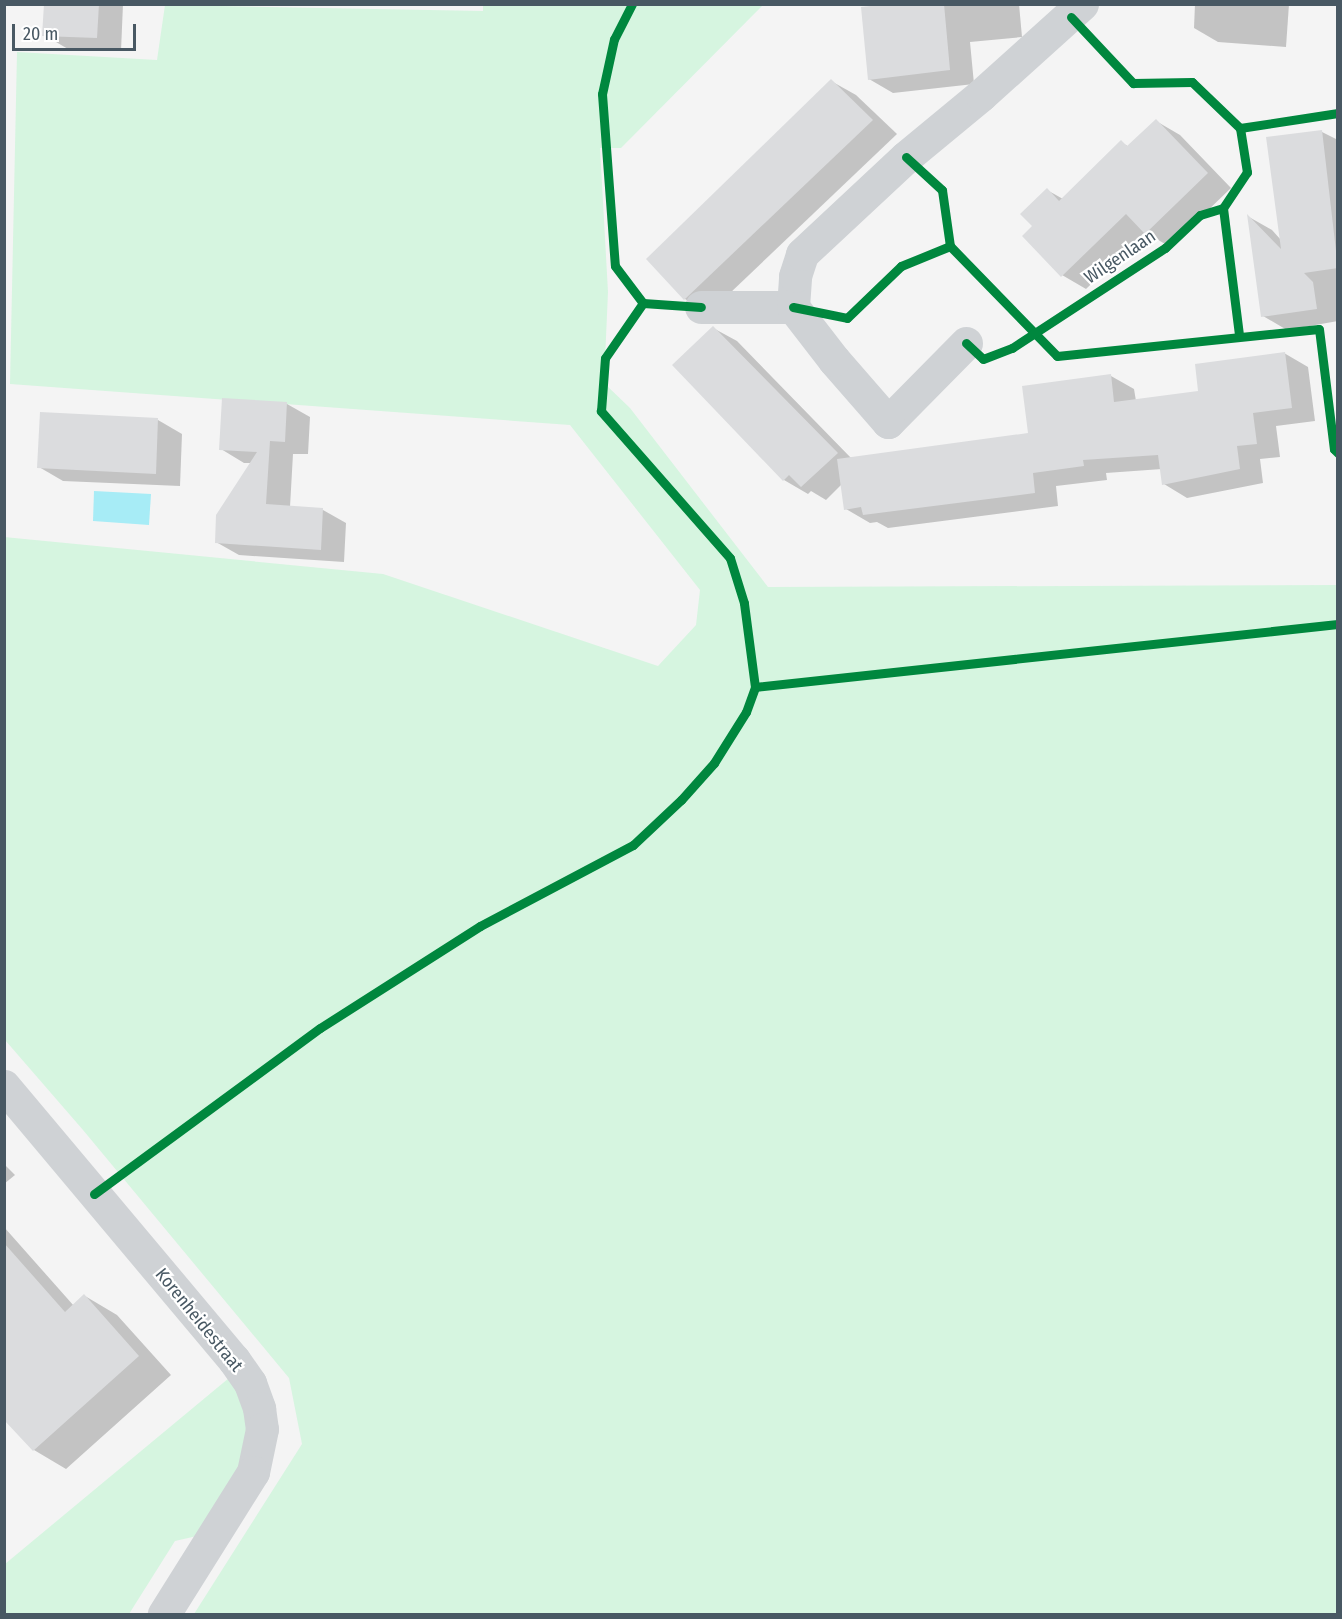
<!DOCTYPE html>
<html>
<head>
<meta charset="utf-8">
<style>
	body { margin:0 }
	#map { position:relative; width:1342px; height:1619px; overflow:hidden; background:#f4f4f4; font-family:"Fira Sans Condensed",sans-serif }
	div>[style] { position:absolute }
	.green>* { inset:0; background:#d6f5e0 }
	.water>* { inset:0; background:#a7ecf6 }
	.shadow>* { inset:0; background:#0003 }
	.building>* { inset:0; background:#dbdcde }
	.minor>* { height:33px; margin:-16.5px; padding:0 16.5px; transform-origin:16.5px; border-radius:16.5px; background:#cfd2d5 }
	.cycleway>* { height:9px; margin:-4.5px; padding:0 4.5px; transform-origin:4.5px; border-radius:4.5px; background:#00873e }
	span { translate:-50% -50%; white-space:nowrap; text-align:center; line-height:1.15; -webkit-text-stroke:4.5px #fff; paint-order:stroke }
	.street-label { font-size:18px; color:#485863 }
	.frame { position:absolute; inset:0; border:6px solid #485863; pointer-events:none }
	.scale { position:absolute; left:12px; top:24px; width:124px; height:27px; box-sizing:border-box; border:3px solid #485863; border-top:0; padding-left:8px; font-size:18px; line-height:21px; white-space:nowrap; color:#485863; -webkit-text-stroke:4px #fff; paint-order:stroke }
</style>
</head>
<body>
<div id="map">
	<div class="green">
		<div style="clip-path:polygon(165px 5px,483px 11px,483px 5px,763px 5px,621px 148px,600px 148px,608px 292px,604px 383px,630px 408px,768px 587px,1337px 585px,1337px 1614px,194px 1614px,302px 1444px,289px 1378px,83px 1130px,5px 1040px,4px 537px,383px 574px,658px 666px,696px 625px,700px 590px,570px 425px,10px 384px,17px 52px,157px 60px)"></div>
		<div style="clip-path:polygon(229px 1378px,239px 1395px,249px 1425px,243px 1469px,197px 1536px,175px 1541px,129px 1614px,5px 1614px,5px 1564px)"></div>
	</div>
	<div class="water">
		<div style="clip-path:polygon(94px 491px,151px 494px,149px 525px,93px 521px)"></div>
	</div>
	<div class="shadow">
		<div style="clip-path:polygon(45px 4px,123px 4px,121px 51px,68px 49px,44px 35px)"></div>
		<div style="clip-path:polygon(907px 4px,1019px 4px,1022px 37px,970px 42px,974px 84px,893px 93px,869px 79px)"></div>
		<div style="clip-path:polygon(1195px 4px,1289px 4px,1286px 47px,1218px 42px,1194px 28px)"></div>
		<div style="clip-path:polygon(831px 81px,856px 95px,897px 134px,709px 313px,685px 299px,648px 259px)"></div>
		<div style="clip-path:polygon(1156px 121px,1180px 135px,1231px 188px,1170px 247px,1145px 232px,1086px 289px,1062px 275px,1034px 226px,1047px 190px,1063px 199px,1121px 142px,1129px 147px)"></div>
		<div style="clip-path:polygon(1322px 132px,1338px 140px,1338px 321px,1287px 330px,1263px 316px,1249px 217px,1272px 230px,1281px 240px)"></div>
		<div style="clip-path:polygon(713px 328px,737px 341px,852px 459px,1030px 434px,1111px 376px,1134px 389px,1136px 401px,1200px 393px,1284px 353px,1308px 367px,1315px 421px,1276px 426px,1280px 457px,1260px 459px,1263px 483px,1187px 498px,1164px 484px,1162px 469px,1106px 473px,1107px 480px,1056px 486px,1058px 506px,888px 528px,877px 522px,870px 523px,846px 509px,842px 484px,826px 500px,811px 491px,808px 494px,784px 480px)"></div>
		<div style="clip-path:polygon(224px 400px,287px 404px,310px 417px,308px 454px,293px 454px,290px 507px,323px 510px,346px 523px,344px 562px,239px 555px,216px 542px,251px 463px,244px 463px,221px 449px)"></div>
		<div style="clip-path:polygon(158px 420px,182px 434px,180px 486px,63px 481px,39px 467px)"></div>
		<div style="clip-path:polygon(4px 1164px,15px 1175px,4px 1184px)"></div>
		<div style="clip-path:polygon(4px 1227px,74px 1306px,85px 1296px,117px 1315px,171px 1375px,66px 1469px,34px 1450px,4px 1417px)"></div>
	</div>
	<div class="building">
		<div style="clip-path:polygon(44px 4px,99px 4px,97px 38px,42px 36px)"></div>
		<div style="clip-path:polygon(889px 4px,944px 4px,950px 70px,868px 80px,861px 7px)"></div>
		<div style="clip-path:polygon(831px 79px,873px 120px,684px 300px,646px 259px)"></div>
		<div style="clip-path:polygon(1156px 119px,1208px 173px,1145px 234px,1126px 214px,1061px 277px,1022px 236px,1032px 226px,1020px 214px,1047px 188px,1059px 201px,1121px 140px,1127px 146px)"></div>
		<div style="clip-path:polygon(1322px 130px,1338px 268px,1304px 273px,1313px 282px,1317px 309px,1261px 317px,1247px 214px,1281px 249px,1266px 137px)"></div>
		<div style="clip-path:polygon(713px 326px,838px 453px,801px 487px,789px 475px,783px 481px,672px 365px)"></div>
		<div style="clip-path:polygon(1285px 352px,1292px 408px,1253px 413px,1257px 444px,1237px 446px,1240px 469px,1162px 485px,1158px 455px,1083px 460px,1084px 466px,1033px 473px,1035px 493px,863px 515px,861px 507px,844px 510px,837px 459px,1028px 433px,1022px 386px,1111px 374px,1114px 402px,1198px 391px,1195px 364px)"></div>
		<div style="clip-path:polygon(222px 398px,287px 402px,285px 442px,270px 441px,266px 504px,323px 508px,321px 550px,215px 543px,216px 515px,257px 452px,219px 450px)"></div>
		<div style="clip-path:polygon(40px 412px,158px 418px,156px 474px,37px 468px)"></div>
		<div style="clip-path:polygon(4px 1243px,65px 1312px,84px 1294px,139px 1356px,33px 1451px,4px 1420px)"></div>
	</div>
	<div class="minor">
		<div style="left:701px;top:307px;width:92px"></div>
		<div style="left:966px;top:343px;width:111px;rotate:134.6deg"></div>
		<div style="left:888px;top:422px;width:82px;rotate:-131.1deg"></div>
		<div style="left:834px;top:360px;width:67px;rotate:-127.7deg"></div>
		<div style="left:793px;top:307px;width:31px;rotate:-86deg"></div>
		<div style="left:795px;top:276px;width:23px;rotate:-72deg"></div>
		<div style="left:802px;top:254px;width:142px;rotate:-43deg"></div>
		<div style="left:906px;top:157px;width:97px;rotate:-39.6deg"></div>
		<div style="left:981px;top:95px;width:136px;rotate:-42deg"></div>
		<div style="left:4px;top:1086px;width:358px;rotate:50deg"></div>
		<div style="left:234px;top:1360px;width:28px;rotate:55deg"></div>
		<div style="left:250px;top:1383px;width:27px;rotate:70deg"></div>
		<div style="left:259px;top:1408px;width:21px;rotate:82deg"></div>
		<div style="left:262px;top:1429px;width:44px;rotate:101.8deg"></div>
		<div style="left:253px;top:1472px;width:168px;rotate:122.1deg"></div>
	</div>
	<div class="cycleway">
		<div style="left:632px;top:4px;width:39px;rotate:117deg"></div>
		<div style="left:614px;top:39px;width:56px;rotate:102.3deg"></div>
		<div style="left:602px;top:94px;width:172px;rotate:85.7deg"></div>
		<div style="left:615px;top:266px;width:46px;rotate:52.9deg"></div>
		<div style="left:643px;top:303px;width:58px;rotate:3.9deg"></div>
		<div style="left:1071px;top:17px;width:91px;rotate:46.8deg"></div>
		<div style="left:1133px;top:83px;width:59px;rotate:-1deg"></div>
		<div style="left:1192px;top:82px;width:66px;rotate:43.8deg"></div>
		<div style="left:1240px;top:128px;width:45px;rotate:81deg"></div>
		<div style="left:1247px;top:172px;width:43px;rotate:123.7deg"></div>
		<div style="left:1223px;top:208px;width:128px;rotate:82.8deg"></div>
		<div style="left:1240px;top:128px;width:99px;rotate:-8.7deg"></div>
		<div style="left:906px;top:157px;width:49px;rotate:42.5deg"></div>
		<div style="left:942px;top:190px;width:57px;rotate:81.9deg"></div>
		<div style="left:950px;top:246px;width:153px;rotate:45.8deg"></div>
		<div style="left:1057px;top:356px;width:263px;rotate:-5.9deg"></div>
		<div style="left:1319px;top:329px;width:121px;rotate:82.9deg"></div>
		<div style="left:1334px;top:449px;width:6px;rotate:45deg"></div>
		<div style="left:793px;top:307px;width:55px;rotate:11.5deg"></div>
		<div style="left:847px;top:318px;width:75px;rotate:-43.9deg"></div>
		<div style="left:901px;top:266px;width:53px;rotate:-22.2deg"></div>
		<div style="left:966px;top:343px;width:23px;rotate:43deg"></div>
		<div style="left:983px;top:359px;width:31px;rotate:-21deg"></div>
		<div style="left:1012px;top:348px;width:183px;rotate:-33.2deg"></div>
		<div style="left:1165px;top:248px;width:48px;rotate:-43.3deg"></div>
		<div style="left:1200px;top:215px;width:24px;rotate:-17deg"></div>
		<div style="left:755px;top:687px;width:586px;rotate:-6.17deg"></div>
		<div style="left:94px;top:1194px;width:280px;rotate:-36.3deg"></div>
		<div style="left:320px;top:1028px;width:190px;rotate:-32.5deg"></div>
		<div style="left:480px;top:926px;width:173px;rotate:-27.9deg"></div>
		<div style="left:633px;top:845px;width:66px;rotate:-43.2deg"></div>
		<div style="left:681px;top:800px;width:50px;rotate:-48.3deg"></div>
		<div style="left:714px;top:763px;width:60px;rotate:-57.9deg"></div>
		<div style="left:746px;top:712px;width:27px;rotate:-70deg"></div>
		<div style="left:755px;top:687px;width:85px;rotate:-97.5deg"></div>
		<div style="left:744px;top:603px;width:47px;rotate:-107.3deg"></div>
		<div style="left:730px;top:558px;width:196px;rotate:-131.3deg"></div>
		<div style="left:601px;top:411px;width:53px;rotate:-85.7deg"></div>
		<div style="left:605px;top:358px;width:67px;rotate:-55.4deg"></div>
	</div>
	<div class="street-label">
		<span style="left:1120px;top:257px;rotate:-34deg">Wilgenlaan</span>
		<span style="left:199px;top:1320px;rotate:51deg">Korenheidestraat</span>
	</div>
	<div class="frame"></div>
	<div class="scale">20 m</div>
</div>
</body>
</html>
